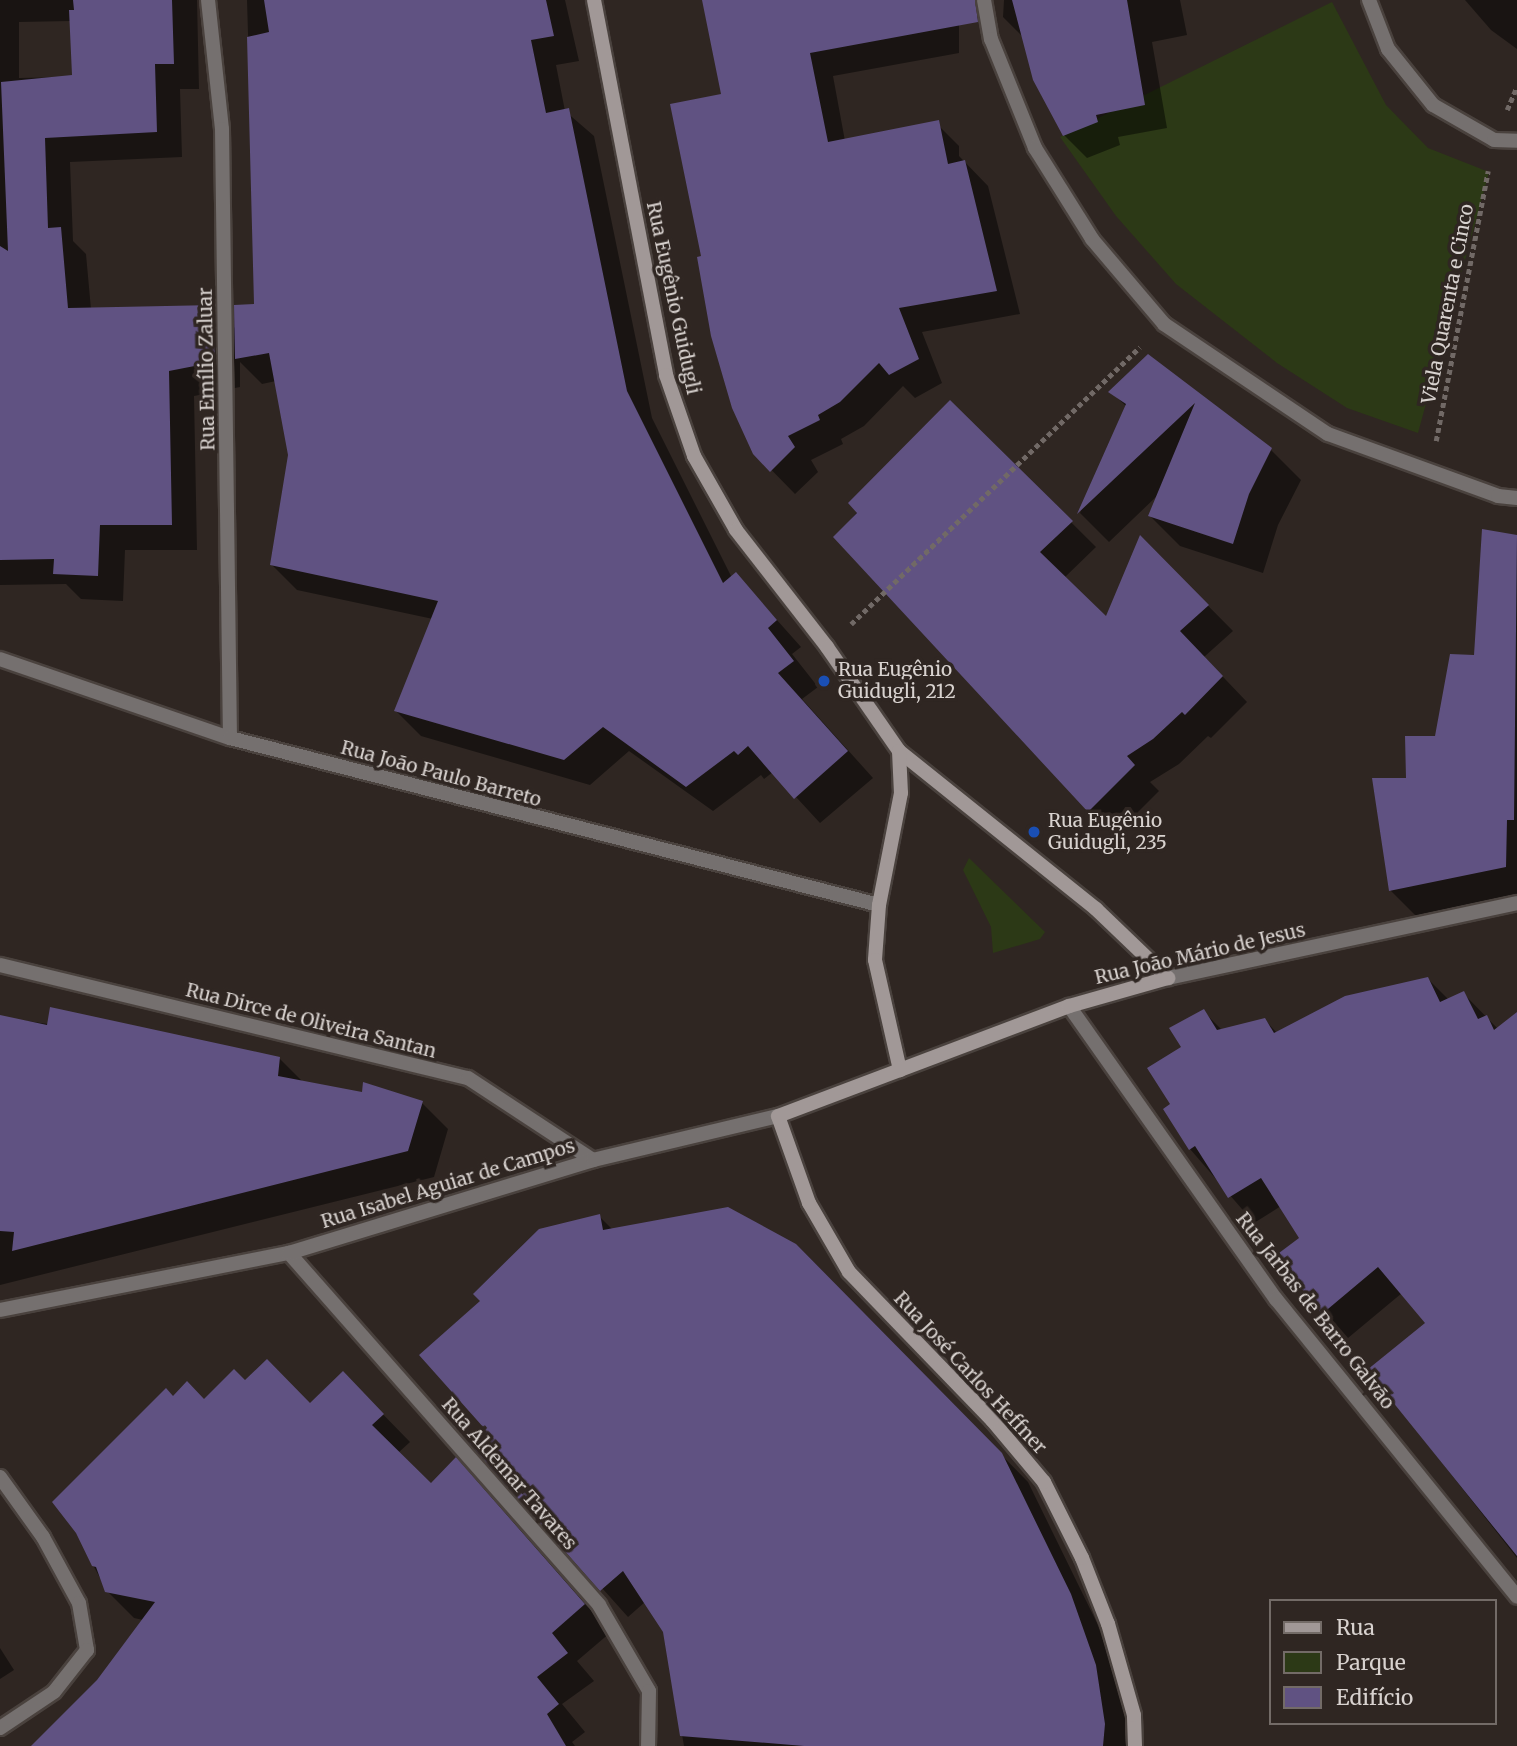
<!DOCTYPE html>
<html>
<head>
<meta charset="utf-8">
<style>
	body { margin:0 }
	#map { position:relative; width:1517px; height:1746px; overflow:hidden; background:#2f2622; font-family:Merriweather,serif }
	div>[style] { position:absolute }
	.green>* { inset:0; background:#2c3916 }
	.shadow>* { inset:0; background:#0007 }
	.building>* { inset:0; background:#605282 }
	.path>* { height:4.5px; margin-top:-2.25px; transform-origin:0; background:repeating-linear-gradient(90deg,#716966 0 5px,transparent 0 8.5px) }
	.roads { filter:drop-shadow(2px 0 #4a423e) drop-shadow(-2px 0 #4a423e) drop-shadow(0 2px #4a423e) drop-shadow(0 -2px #4a423e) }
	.minor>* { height:14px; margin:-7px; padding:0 7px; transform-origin:7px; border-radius:7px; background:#75706f }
	.tertiary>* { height:14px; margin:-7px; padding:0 7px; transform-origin:7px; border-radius:7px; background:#75706f }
	.secondary>* { height:14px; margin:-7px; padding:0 7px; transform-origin:7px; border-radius:7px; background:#a19897 }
	.dots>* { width:19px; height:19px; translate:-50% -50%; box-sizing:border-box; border:4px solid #2f2622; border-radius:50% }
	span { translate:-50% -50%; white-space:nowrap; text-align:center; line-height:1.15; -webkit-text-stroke:7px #2f2622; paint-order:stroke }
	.street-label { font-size:19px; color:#d8d2cf }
	.poi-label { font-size:19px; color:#d8d2cf }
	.left { translate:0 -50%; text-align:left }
	.legend { position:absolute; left:1269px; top:1599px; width:228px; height:126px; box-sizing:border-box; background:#2f2622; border:2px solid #736b67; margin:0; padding:9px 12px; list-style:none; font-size:21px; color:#d8d2cf }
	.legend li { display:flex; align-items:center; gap:14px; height:35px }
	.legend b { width:35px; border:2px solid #736b67 }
</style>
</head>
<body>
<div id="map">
	<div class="green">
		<div style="clip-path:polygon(1332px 2px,1386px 105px,1428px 148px,1489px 172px,1418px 433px,1347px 408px,1277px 363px,1176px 284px,1116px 216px,1060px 137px)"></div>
		<div style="clip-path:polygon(969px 858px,1045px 932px,1040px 939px,993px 953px,991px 927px,963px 870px)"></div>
	</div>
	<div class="shadow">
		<div style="clip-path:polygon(evenodd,0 0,197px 0,199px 89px,180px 89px,182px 157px,70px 162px,73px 241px,86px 254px,91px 309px,214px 307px,236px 329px,256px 306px,247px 0,565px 0,579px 61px,556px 65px,565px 111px,594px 136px,652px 418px,732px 578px,736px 574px,801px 647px,792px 654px,818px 687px,802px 699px,873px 778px,820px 823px,773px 772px,764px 779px,761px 775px,713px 811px,629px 751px,590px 785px,421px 736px,396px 711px,433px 619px,297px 590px,271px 564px,290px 455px,276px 381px,262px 384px,240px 362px,240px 387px,194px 396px,197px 550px,125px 550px,123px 601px,81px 599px,66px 584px,0 585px,0 0,71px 21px,74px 77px,19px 78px,19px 22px,71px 21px)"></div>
		<div style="clip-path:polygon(704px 0,959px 0,959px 53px,833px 76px,845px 141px,935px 122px,959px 146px,959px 156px,988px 186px,1020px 314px,922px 332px,942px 383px,915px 398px,903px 386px,864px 426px,841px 439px,843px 444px,811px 460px,818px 472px,795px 494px,755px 453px,703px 258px,723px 96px)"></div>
		<div style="clip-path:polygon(1004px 0,1180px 0,1187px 35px,1152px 42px,1167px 128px,1118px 137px,1120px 145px,1087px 158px,1064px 135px,1024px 38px,1003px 17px)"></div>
		<div style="clip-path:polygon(1465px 0,1517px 0,1517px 49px,1491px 30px)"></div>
		<div style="clip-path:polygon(1148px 356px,1271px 450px,1301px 480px,1278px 525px,1263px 573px,1180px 546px,1150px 516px,1158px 495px,1109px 542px,1080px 513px,1127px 407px,1111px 392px)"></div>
		<div style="clip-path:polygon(950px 402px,1096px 547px,1064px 578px,1107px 619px,1141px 538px,1233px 631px,1204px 657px,1247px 702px,1211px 738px,1208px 736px,1179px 764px,1150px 782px,1159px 791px,1114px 836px,836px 537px)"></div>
		<div style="clip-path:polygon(1484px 531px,1517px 537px,1517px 896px,1417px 917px,1391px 891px,1408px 779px,1436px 737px,1475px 657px)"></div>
		<div style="clip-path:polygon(1428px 979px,1449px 1000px,1463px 993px,1498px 1029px,1517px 1014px,1517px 1558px,1369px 1370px,1427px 1323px,1402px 1293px,1348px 1338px,1278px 1257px,1302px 1238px,1281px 1206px,1254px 1223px,1190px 1149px,1172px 1105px,1183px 1047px,1203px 1011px,1223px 1031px,1265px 1020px,1277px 1033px)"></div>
		<div style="clip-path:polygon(0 1017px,279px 1058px,304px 1083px,422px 1103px,448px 1129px,434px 1177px,0 1285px)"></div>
		<div style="clip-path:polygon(599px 1216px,613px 1230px,795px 1246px,1028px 1482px,1097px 1623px,1122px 1694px,1130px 1746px,684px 1746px,664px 1631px,645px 1602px,628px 1617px,472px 1443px,487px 1428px)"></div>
		<div style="clip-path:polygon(245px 1383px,310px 1405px,369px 1400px,410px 1442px,398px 1453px,431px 1485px,456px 1460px,483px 1486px,611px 1632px,577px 1661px,594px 1681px,562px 1704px,585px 1732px,572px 1742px,575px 1746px,34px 1746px,98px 1681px,143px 1620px,134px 1618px,107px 1591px,93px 1565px,173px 1398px,205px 1401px)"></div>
		<div style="clip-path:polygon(0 1648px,14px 1670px,0 1679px)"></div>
	</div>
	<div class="building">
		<div style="clip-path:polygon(73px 0,172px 0,174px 64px,155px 64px,157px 132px,45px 138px,48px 228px,61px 227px,68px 308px,215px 305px,215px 362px,169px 371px,172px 525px,100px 525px,98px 576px,53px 574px,54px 559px,0 560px,0 246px,8px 251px,1px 82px,72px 75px,69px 10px,74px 10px)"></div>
		<div style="clip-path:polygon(264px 0,546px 0,554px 36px,531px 40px,546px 113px,569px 108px,627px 391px,723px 583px,736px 572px,777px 620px,768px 628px,794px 661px,778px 673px,848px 751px,794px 799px,748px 746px,738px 755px,734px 751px,686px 787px,603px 727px,564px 760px,394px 711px,438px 601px,270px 565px,288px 455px,269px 353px,235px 359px,234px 305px,254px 304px,247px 37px,269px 32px)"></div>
		<div style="clip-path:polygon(702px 0,975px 0,978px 22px,810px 53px,828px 142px,939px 120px,948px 164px,965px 160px,997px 291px,899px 308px,919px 359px,889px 375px,879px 363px,840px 402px,818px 415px,820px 420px,788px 436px,795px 447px,770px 472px,753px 454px,732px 408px,711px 336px,697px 257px,701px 256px,670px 104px,721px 94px)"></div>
		<div style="clip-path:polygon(1012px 0,1127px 0,1145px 105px,1096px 115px,1098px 122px,1063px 136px,1033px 80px)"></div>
		<div style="clip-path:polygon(1148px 354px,1272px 448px,1249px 494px,1233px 544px,1148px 516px,1195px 403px,1077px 514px,1126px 404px,1108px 392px)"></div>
		<div style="clip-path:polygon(950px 400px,1073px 521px,1040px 552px,1106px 616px,1140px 535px,1209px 605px,1180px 631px,1223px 676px,1185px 715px,1182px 712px,1153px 739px,1127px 756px,1135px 765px,1088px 812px,833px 537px,857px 513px,848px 503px)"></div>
		<div style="clip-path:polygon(1482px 529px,1517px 535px,1514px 820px,1507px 820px,1506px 867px,1389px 891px,1372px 778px,1406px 778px,1405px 736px,1435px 736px,1450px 654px,1474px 655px)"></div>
		<div style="clip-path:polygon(1428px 977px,1440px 1002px,1464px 991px,1478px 1019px,1487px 1015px,1494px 1030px,1517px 1012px,1517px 1556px,1367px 1370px,1425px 1323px,1378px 1267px,1322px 1314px,1275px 1256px,1299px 1238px,1261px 1178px,1228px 1198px,1195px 1146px,1189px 1150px,1163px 1109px,1170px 1104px,1147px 1068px,1181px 1047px,1169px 1028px,1204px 1009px,1217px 1030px,1265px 1018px,1274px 1033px,1345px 996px)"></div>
		<div style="clip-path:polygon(50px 1007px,280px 1057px,278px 1076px,362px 1092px,363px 1082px,423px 1101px,408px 1151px,12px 1251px,14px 1232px,0 1231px,0 1015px,47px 1025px)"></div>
		<div style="clip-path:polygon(728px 1207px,796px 1244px,1002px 1453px,1071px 1594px,1096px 1665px,1105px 1724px,1103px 1746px,804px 1746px,680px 1736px,663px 1632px,623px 1571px,600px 1591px,469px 1443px,484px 1428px,419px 1355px,480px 1301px,473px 1294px,539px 1229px,600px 1214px,603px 1230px)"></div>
		<div style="clip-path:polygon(267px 1359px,310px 1403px,343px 1371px,384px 1414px,372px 1425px,431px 1483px,456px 1457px,585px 1604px,552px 1633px,568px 1653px,537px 1677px,559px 1704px,547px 1714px,566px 1746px,31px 1746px,97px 1680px,155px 1602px,105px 1592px,96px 1567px,92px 1566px,76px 1533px,52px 1502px,166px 1388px,173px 1396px,187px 1381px,204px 1399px,234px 1369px,245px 1380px)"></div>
	</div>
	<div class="path">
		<div style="left:1507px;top:110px;width:25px;rotate:-67deg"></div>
		<div style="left:1436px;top:441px;width:275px;rotate:-79.1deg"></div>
		<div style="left:851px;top:624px;width:400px;rotate:-43.8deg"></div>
	</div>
	<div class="roads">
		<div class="minor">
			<div style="left:208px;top:0;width:130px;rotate:83.8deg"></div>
			<div style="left:222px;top:129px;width:609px;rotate:89.25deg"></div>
			<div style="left:984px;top:0;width:40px;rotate:80deg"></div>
			<div style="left:991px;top:39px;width:118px;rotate:68deg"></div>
			<div style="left:1035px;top:148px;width:107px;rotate:57.9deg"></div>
			<div style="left:1092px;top:239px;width:111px;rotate:49.7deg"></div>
			<div style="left:1164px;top:324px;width:197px;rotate:33.9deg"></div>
			<div style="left:1328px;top:434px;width:181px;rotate:20deg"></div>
			<div style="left:1498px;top:496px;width:19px;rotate:6deg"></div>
			<div style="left:0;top:659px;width:243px;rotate:19deg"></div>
			<div style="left:230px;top:738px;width:670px;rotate:14.43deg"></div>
			<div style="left:0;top:965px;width:481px;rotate:13.6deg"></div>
			<div style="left:468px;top:1078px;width:149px;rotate:33.3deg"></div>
			<div style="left:1069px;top:1006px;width:359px;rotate:54.8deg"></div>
			<div style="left:1276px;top:1299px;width:383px;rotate:51deg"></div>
			<div style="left:289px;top:1253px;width:469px;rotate:48.6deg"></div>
			<div style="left:599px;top:1605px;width:99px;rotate:59.8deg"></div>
			<div style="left:649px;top:1691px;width:55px;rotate:91deg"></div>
			<div style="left:0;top:1477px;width:74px;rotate:54.4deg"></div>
			<div style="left:43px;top:1537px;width:75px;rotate:61.4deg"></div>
			<div style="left:79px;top:1603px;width:48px;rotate:80.3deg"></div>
			<div style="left:87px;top:1650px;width:53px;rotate:128.2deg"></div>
			<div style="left:54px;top:1692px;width:65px;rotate:146.3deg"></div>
		</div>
		<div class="tertiary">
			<div style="left:1369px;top:0;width:53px;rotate:68.8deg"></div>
			<div style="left:1388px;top:49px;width:72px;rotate:51.2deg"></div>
			<div style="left:1433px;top:105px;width:70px;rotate:29.8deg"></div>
			<div style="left:1494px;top:140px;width:23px;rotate:2deg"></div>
			<div style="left:1168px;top:978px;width:357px;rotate:-12.1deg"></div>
			<div style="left:0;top:1310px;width:295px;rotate:-11.2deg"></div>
			<div style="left:289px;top:1253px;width:318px;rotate:-17deg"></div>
			<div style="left:593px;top:1160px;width:190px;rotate:-13.4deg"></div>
		</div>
		<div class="secondary">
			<div style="left:594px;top:0;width:382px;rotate:79.1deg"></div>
			<div style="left:666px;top:375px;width:86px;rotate:70.9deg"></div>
			<div style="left:694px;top:456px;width:85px;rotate:60.4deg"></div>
			<div style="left:736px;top:530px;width:148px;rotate:52.1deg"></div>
			<div style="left:827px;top:647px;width:126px;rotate:55.3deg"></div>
			<div style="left:899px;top:751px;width:253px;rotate:38.7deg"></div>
			<div style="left:1096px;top:909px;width:100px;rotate:43.8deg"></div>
			<div style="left:899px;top:751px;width:42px;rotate:87.3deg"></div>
			<div style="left:901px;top:793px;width:114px;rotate:101.1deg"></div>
			<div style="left:879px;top:905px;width:55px;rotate:94.2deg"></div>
			<div style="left:875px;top:960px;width:113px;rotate:77.2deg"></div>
			<div style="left:1135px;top:1746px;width:31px;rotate:-92deg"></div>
			<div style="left:1134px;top:1715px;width:95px;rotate:-105.9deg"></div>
			<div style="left:1108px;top:1624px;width:71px;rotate:-111.5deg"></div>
			<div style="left:1082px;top:1558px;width:85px;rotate:-116.6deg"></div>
			<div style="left:1044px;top:1482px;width:81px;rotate:-130deg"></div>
			<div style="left:992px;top:1420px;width:206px;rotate:-134deg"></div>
			<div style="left:849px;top:1272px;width:80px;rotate:-120.1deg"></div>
			<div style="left:809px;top:1203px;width:92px;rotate:-109.6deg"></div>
			<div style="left:778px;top:1116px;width:311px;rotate:-20.7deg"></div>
			<div style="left:1069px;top:1006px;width:103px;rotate:-15.8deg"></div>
		</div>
	</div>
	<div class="dots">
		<div style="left:824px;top:681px;background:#1a4fb4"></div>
		<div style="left:1034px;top:832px;background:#1a4fb4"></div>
	</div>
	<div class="street-label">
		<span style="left:673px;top:298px;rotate:78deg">Rua Eugênio Guidugli</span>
		<span style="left:1448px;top:304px;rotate:-79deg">Viela Quarenta e Cinco</span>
		<span style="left:207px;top:369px;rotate:-91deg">Rua Emílio Zaluar</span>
		<span style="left:441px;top:774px;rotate:15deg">Rua João Paulo Barreto</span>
		<span style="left:1200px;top:954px;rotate:-13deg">Rua João Mário de Jesus</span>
		<span style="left:311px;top:1021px;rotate:14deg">Rua Dirce de Oliveira Santan</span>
		<span style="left:448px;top:1184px;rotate:-17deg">Rua Isabel Aguiar de Campos</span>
		<span style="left:1315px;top:1311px;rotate:52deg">Rua Jarbas de Barro Galvão</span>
		<span style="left:970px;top:1373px;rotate:47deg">Rua José Carlos Heffner</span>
		<span style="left:509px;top:1474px;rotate:49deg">Rua Aldemar Tavares</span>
	</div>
	<div class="poi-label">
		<span class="left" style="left:838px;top:681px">Rua Eugênio<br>Guidugli, 212</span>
		<span class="left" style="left:1048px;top:832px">Rua Eugênio<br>Guidugli, 235</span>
	</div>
	<ul class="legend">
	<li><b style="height:9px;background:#a19897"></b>Rua</li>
	<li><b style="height:19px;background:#2c3916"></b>Parque</li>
	<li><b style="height:19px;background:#605282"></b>Edifício</li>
	</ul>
</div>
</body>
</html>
